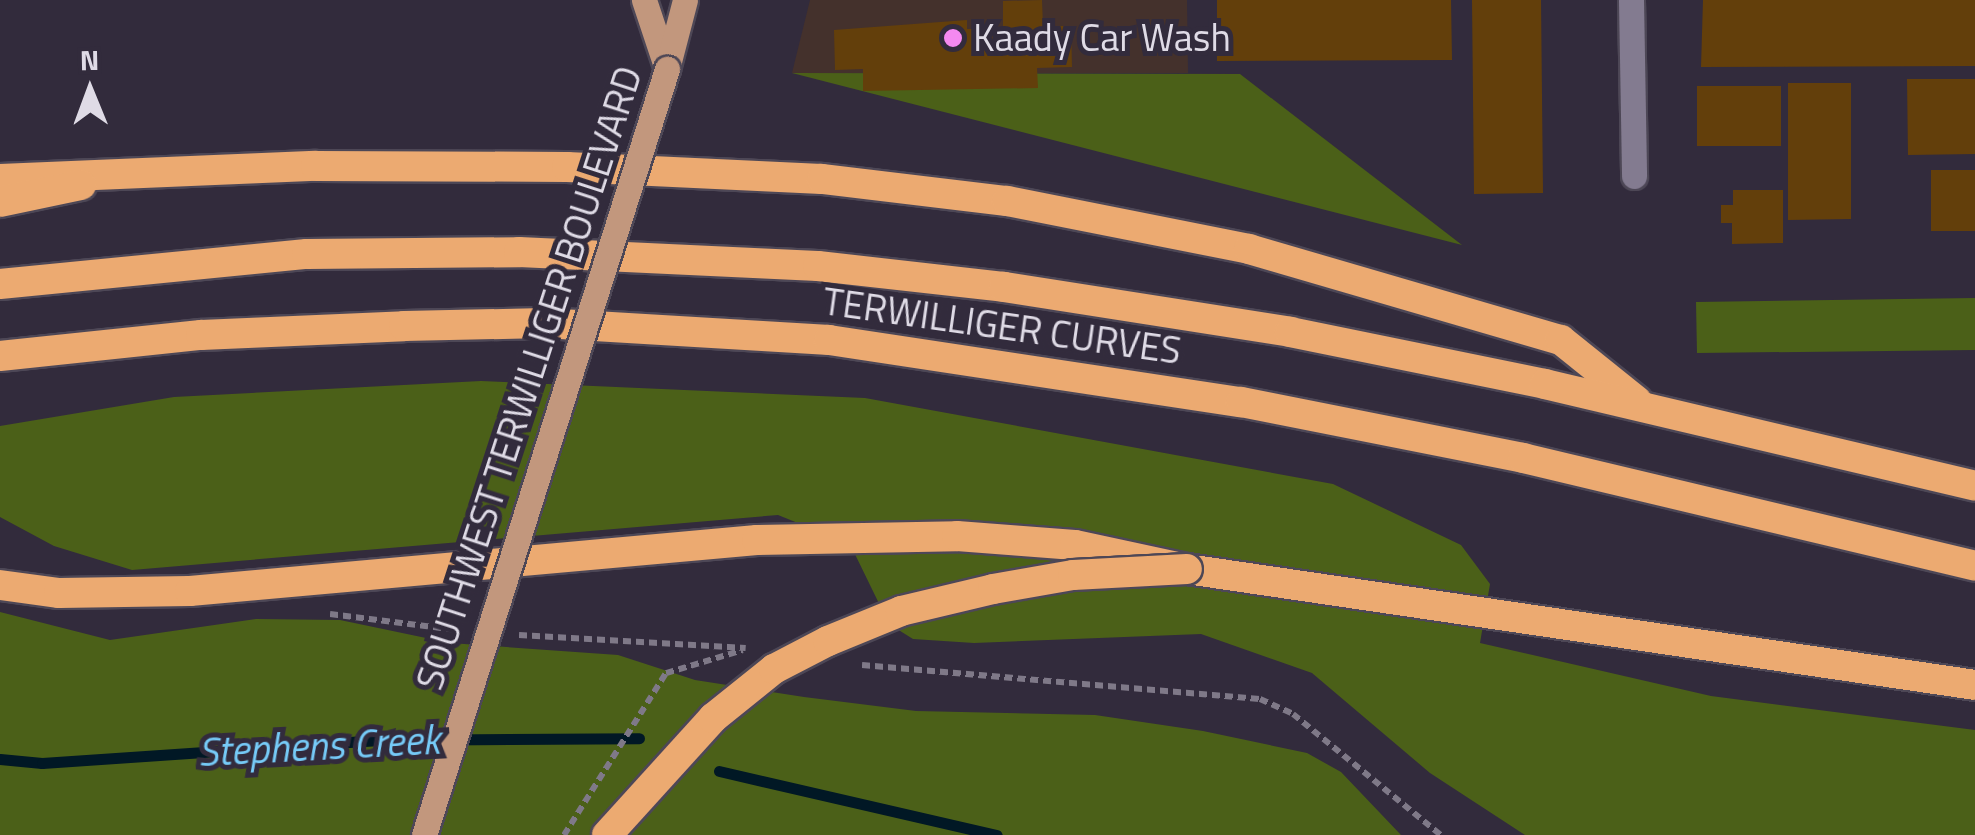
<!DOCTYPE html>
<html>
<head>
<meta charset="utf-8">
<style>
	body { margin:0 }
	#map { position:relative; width:1975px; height:835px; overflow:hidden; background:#322b3c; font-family:"Titillium Web",sans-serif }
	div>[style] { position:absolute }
	.commercial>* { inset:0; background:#44312c }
	.forest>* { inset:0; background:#4b6018 }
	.stream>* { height:11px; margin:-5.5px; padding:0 5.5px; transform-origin:5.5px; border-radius:5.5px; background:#011825 }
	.building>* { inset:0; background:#633f0b }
	.path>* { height:6px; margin-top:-3px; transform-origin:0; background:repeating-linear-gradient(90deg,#7f7988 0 8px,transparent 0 13px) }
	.roads { filter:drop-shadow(2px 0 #4d4756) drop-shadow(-2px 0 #4d4756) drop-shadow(0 2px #4d4756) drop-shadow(0 -2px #4d4756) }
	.minor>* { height:25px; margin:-12.5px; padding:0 12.5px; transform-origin:12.5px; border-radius:12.5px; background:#837b90 }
	.major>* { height:25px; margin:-12.5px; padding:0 12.5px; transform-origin:12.5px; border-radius:12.5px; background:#c2977d }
	.highway>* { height:30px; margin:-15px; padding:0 15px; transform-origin:15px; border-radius:15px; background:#ecaa71 }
	.bridges { filter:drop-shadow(2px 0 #4d4756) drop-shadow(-2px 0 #4d4756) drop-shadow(0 2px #4d4756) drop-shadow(0 -2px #4d4756) }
	.major-bridge>* { height:25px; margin:-12.5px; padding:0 12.5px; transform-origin:12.5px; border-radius:12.5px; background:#c2977d }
	.highway-bridge>* { height:30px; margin:-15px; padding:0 15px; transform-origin:15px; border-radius:15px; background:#ecaa71 }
	.dots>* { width:28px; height:28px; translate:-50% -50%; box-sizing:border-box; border:5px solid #322b3c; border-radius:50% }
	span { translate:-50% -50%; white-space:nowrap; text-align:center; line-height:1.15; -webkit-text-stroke:10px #322b3c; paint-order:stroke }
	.poi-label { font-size:38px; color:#dfdbe6 }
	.left { translate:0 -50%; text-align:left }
	.street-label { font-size:38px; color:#dfdbe6 }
	.water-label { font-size:40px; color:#76cbf8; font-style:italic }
	.north { position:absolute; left:40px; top:40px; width:100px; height:100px; -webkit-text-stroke:8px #322b3c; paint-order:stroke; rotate:359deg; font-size:28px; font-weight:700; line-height:40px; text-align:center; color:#dfdbe6 }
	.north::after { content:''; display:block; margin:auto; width:35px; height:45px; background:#dfdbe6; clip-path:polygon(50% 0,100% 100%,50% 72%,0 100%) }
</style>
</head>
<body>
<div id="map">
	<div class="commercial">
		<div style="clip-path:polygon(810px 0,1187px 0,1188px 73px,792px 73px)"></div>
	</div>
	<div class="forest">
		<div style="clip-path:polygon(792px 73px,1240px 74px,1462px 245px)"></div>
		<div style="clip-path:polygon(1975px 298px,1975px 350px,1697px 353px,1696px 302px)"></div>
		<div style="clip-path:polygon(481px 381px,865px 398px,1333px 484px,1461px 545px,1490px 584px,1480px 643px,1711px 696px,1975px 730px,1975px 835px,1525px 835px,1430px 773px,1312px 673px,1201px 634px,974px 643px,913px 639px,889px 624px,850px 544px,778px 515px,132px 570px,54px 546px,0 517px,0 426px,174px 397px)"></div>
		<div style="clip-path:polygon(0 612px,110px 640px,256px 619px,340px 620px,450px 643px,618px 655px,695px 680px,804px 697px,916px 711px,1095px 715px,1203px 731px,1307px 753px,1341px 772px,1401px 835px,0 835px)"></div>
	</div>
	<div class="stream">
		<div style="left:0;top:759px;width:42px;rotate:5.4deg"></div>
		<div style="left:42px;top:763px;width:338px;rotate:-3.9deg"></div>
		<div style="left:379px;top:740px;width:260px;rotate:-0.4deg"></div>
		<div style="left:719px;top:771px;width:285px;rotate:13deg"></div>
	</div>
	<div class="building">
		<div style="clip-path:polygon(1042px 0,1043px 26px,1071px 26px,1072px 67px,1037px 68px,1038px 88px,863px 91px,863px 69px,835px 70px,834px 30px,967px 20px,967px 29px,1003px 29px,1003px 1px)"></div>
		<div style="clip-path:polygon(1217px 0,1451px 0,1452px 60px,1217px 61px)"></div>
		<div style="clip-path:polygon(1472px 0,1541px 0,1543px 193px,1474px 194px)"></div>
		<div style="clip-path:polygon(1703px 0,1975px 0,1975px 66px,1701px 67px)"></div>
		<div style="clip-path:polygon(1907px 79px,1975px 79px,1975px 154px,1908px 155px)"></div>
		<div style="clip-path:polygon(1788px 83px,1851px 83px,1851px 219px,1788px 220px)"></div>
		<div style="clip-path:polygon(1697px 86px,1781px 86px,1781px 146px,1697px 146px)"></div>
		<div style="clip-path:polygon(1931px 170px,1975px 170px,1975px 231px,1931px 231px)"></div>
		<div style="clip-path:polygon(1733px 190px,1783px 190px,1783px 243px,1732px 244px,1732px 223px,1721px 223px,1721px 205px,1733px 205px)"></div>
	</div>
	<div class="path">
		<div style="left:330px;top:614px;width:128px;rotate:7.2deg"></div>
		<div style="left:519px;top:635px;width:227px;rotate:3.3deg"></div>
		<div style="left:862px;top:665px;width:399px;rotate:4.9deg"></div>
		<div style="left:1260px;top:699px;width:36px;rotate:24deg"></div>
		<div style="left:1293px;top:714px;width:191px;rotate:39.3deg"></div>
		<div style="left:564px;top:835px;width:191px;rotate:-57.8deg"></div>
		<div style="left:666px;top:673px;width:80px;rotate:-16.6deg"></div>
	</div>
	<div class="roads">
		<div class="minor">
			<div style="left:1631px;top:0;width:176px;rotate:89deg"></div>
		</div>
		<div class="major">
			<div style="left:644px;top:0;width:73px;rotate:71.6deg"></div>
			<div style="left:667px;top:69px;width:71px;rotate:-75.4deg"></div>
		</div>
		<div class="highway">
			<div style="left:0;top:179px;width:316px;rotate:-2.4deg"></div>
			<div style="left:316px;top:166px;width:251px;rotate:0.2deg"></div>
			<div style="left:567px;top:167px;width:255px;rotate:2.7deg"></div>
			<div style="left:822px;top:179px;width:186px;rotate:6.8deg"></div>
			<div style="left:1007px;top:201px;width:247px;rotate:11.2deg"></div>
			<div style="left:1249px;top:249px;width:325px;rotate:16.3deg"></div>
			<div style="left:1561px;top:340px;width:97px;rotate:38.8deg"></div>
			<div style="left:0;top:202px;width:83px;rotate:-11.9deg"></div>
			<div style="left:0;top:284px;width:308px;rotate:-5.6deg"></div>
			<div style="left:307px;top:254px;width:212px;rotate:-0.5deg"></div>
			<div style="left:519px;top:252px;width:299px;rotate:2.7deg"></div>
			<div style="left:818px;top:266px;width:187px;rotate:6.4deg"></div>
			<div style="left:1004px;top:287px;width:290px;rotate:8.9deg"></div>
			<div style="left:1290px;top:332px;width:260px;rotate:11.5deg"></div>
			<div style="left:1545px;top:384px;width:442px;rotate:13.3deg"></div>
			<div style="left:0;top:356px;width:202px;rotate:-6deg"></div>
			<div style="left:201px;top:335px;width:203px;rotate:-2.5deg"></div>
			<div style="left:404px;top:326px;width:140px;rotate:-1.2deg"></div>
			<div style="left:544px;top:323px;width:286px;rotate:3.4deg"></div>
			<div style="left:829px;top:340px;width:417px;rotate:8.6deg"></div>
			<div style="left:1241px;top:402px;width:288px;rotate:11.2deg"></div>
			<div style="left:1523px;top:458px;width:465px;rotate:13.4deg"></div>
			<div style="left:0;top:585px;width:60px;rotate:7.7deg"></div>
			<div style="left:59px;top:593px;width:131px;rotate:-0.9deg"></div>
			<div style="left:190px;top:591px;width:569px;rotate:-5.14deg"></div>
			<div style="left:757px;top:540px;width:200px;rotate:-1.1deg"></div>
			<div style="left:957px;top:536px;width:118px;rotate:4.4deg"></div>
			<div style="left:1075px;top:545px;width:115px;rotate:12.1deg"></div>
			<div style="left:1187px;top:569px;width:796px;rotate:8.37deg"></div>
		</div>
	</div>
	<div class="bridges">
		<div class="major-bridge">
			<div style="left:424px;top:835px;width:804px;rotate:-72.4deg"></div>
		</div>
		<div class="highway-bridge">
			<div style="left:607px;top:835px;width:158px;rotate:-47.8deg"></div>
			<div style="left:713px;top:718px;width:78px;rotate:-38.8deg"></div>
			<div style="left:774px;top:669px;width:61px;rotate:-27.4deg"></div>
			<div style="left:828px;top:641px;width:79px;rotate:-22.3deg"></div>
			<div style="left:901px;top:611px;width:95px;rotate:-13.4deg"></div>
			<div style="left:993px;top:589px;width:81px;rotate:-9.9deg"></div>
			<div style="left:1073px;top:575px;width:114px;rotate:-3deg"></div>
		</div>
	</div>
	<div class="dots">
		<div style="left:953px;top:38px;background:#f489f0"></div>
	</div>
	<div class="poi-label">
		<span class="left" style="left:973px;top:38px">Kaady Car Wash</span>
	</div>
	<div class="street-label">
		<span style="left:1002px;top:326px;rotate:8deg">TERWILLIGER CURVES</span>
		<span style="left:529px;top:378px;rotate:-72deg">SOUTHWEST TERWILLIGER BOULEVARD</span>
	</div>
	<div class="water-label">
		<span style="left:319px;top:746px;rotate:-3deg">Stephens Creek</span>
	</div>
	<div class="north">N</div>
</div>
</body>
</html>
